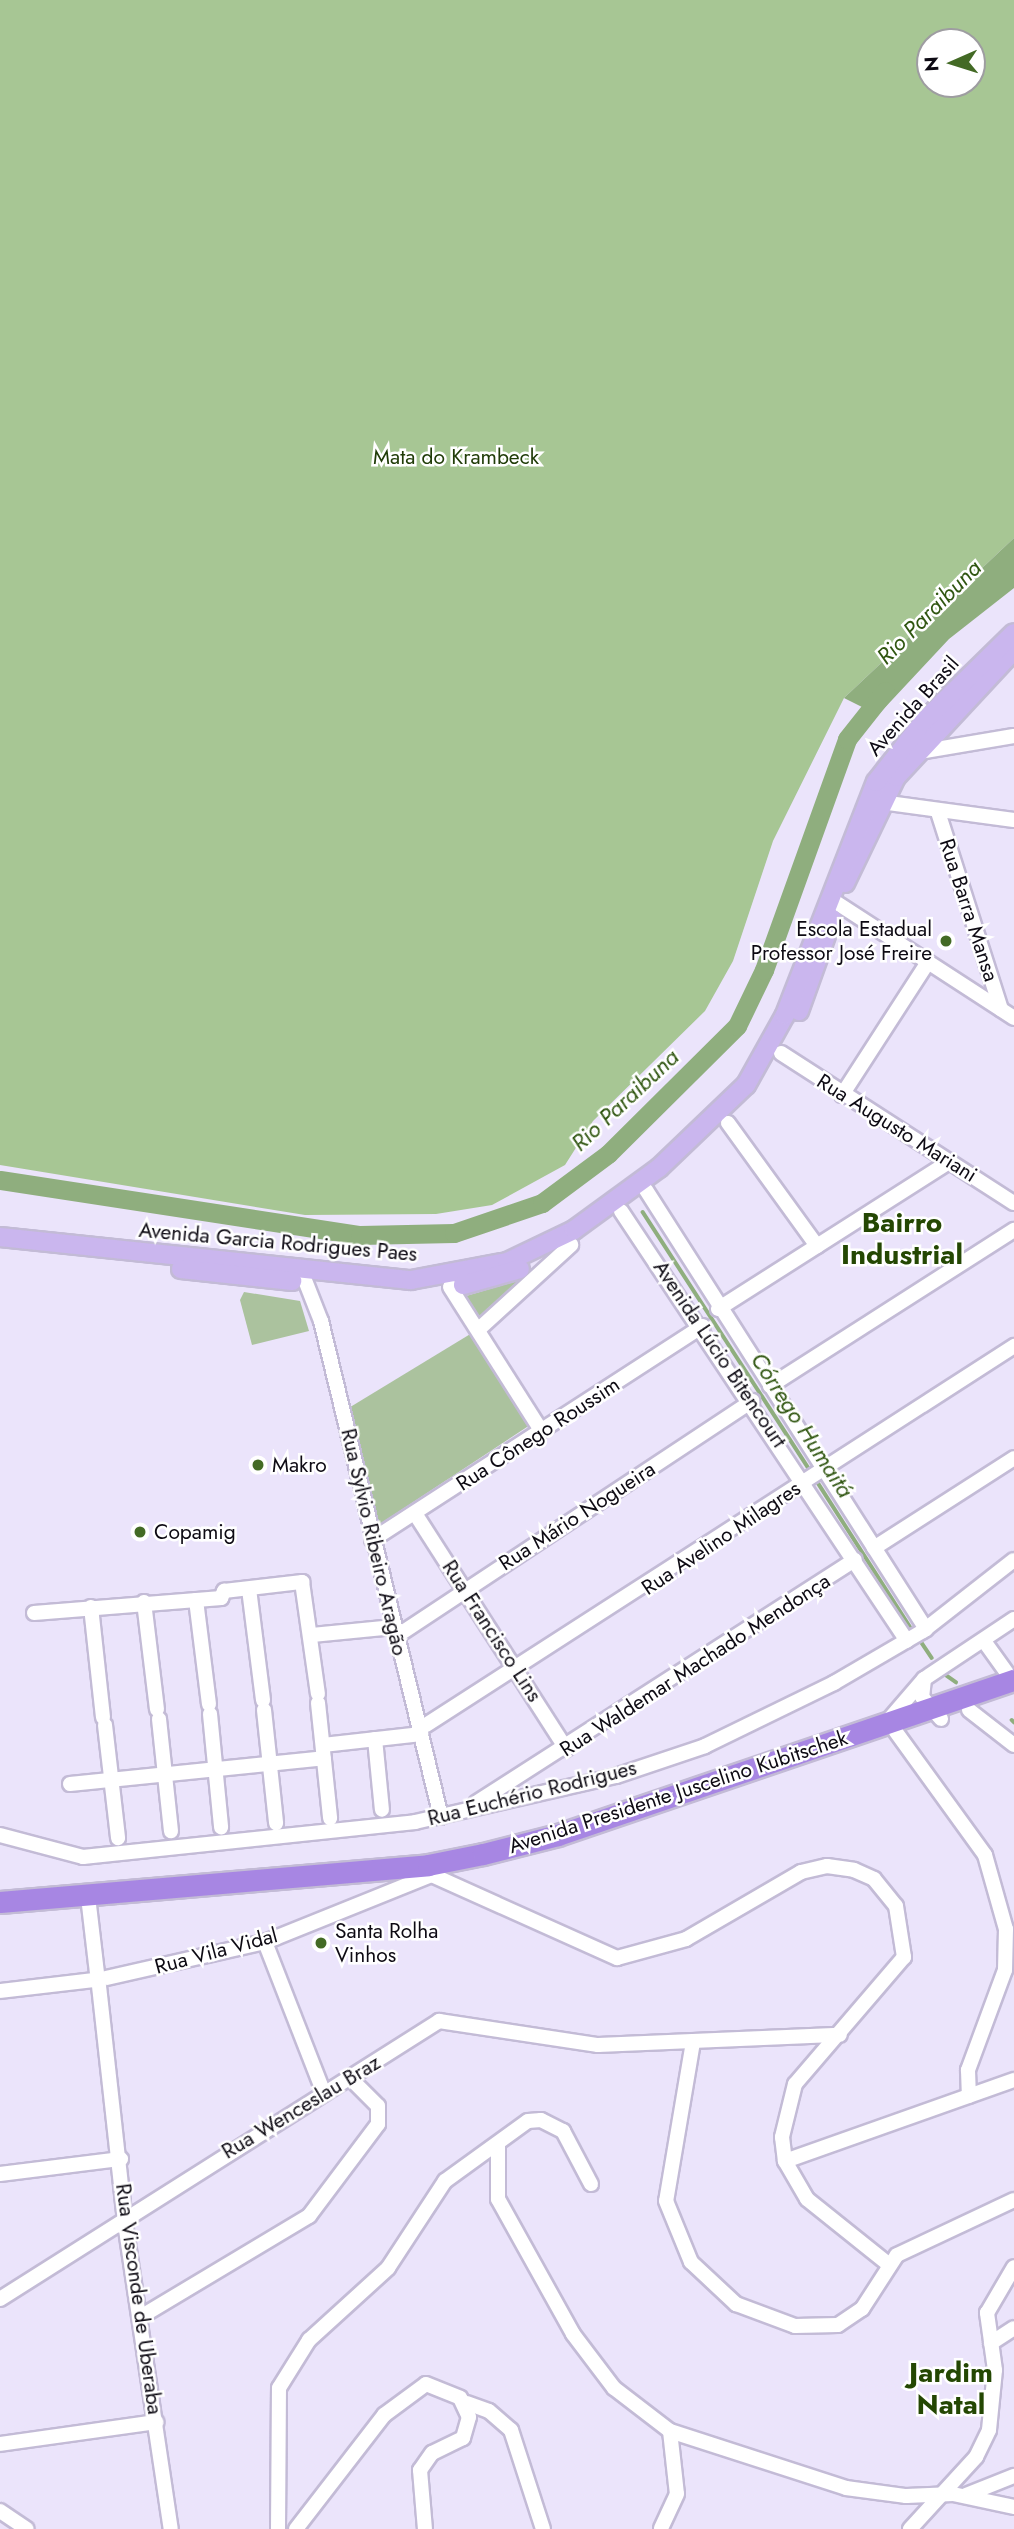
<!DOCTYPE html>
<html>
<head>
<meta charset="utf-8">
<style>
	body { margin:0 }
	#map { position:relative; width:1014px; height:2529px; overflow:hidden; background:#ebe4fb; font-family:Jost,sans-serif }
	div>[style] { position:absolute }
	.green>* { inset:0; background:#abc29e }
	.forest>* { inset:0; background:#a7c694 }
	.water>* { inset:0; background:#8fae7e }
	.stream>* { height:3.5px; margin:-1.75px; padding:0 1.75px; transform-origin:1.75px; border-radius:1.75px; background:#8fae7e }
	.river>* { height:19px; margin:-9.5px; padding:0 9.5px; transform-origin:9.5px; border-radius:9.5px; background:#8fae7e }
	.roads { filter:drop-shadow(2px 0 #c3bbd6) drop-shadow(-2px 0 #c3bbd6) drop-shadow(0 2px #c3bbd6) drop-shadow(0 -2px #c3bbd6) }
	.minor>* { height:14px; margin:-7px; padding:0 7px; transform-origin:7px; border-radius:7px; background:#fff }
	.major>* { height:18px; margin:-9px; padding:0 9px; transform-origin:9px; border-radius:9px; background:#cab6ee }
	.highway>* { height:21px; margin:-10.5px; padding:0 10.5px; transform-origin:10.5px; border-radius:10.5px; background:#a786e3 }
	.dots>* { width:19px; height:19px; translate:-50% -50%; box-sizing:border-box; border:4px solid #fff; border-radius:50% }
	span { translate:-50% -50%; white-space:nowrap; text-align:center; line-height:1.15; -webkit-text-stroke:5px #fff; paint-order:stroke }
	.park-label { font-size:21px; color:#203c08 }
	.street-label { font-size:21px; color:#0d0a13 }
	.poi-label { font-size:21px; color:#0d0a13 }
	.right { translate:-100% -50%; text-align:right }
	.left { translate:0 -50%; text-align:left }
	.water-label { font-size:23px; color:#305611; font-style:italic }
	.district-label { font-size:28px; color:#244703; font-weight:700 }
	.north { position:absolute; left:916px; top:28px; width:70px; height:70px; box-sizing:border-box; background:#fff; border:2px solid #9e9da1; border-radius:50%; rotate:267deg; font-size:19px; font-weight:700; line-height:28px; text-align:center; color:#0d0a13 }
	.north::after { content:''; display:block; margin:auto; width:24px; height:32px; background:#436a25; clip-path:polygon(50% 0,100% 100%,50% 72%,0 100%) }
</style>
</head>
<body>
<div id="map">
	<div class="green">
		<div style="clip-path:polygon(527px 1278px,479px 1325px,466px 1296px)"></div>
		<div style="clip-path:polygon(244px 1292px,300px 1301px,309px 1331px,252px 1345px,240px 1300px)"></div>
		<div style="clip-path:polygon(472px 1333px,530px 1425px,377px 1526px,347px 1409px)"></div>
	</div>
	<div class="forest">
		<div style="clip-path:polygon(evenodd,0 0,1014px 0,1014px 538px,844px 698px,773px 841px,733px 961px,705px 1011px,593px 1121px,565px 1165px,492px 1205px,436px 1214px,305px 1215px,0 1165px,0 0,930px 42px,972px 42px,972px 84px,930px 84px,930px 42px)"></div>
	</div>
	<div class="water">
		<div style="clip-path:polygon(1014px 538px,1014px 588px,949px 639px,878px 715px,844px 698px)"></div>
	</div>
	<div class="stream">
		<div style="left:643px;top:1212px;width:310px;rotate:57.1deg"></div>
		<div style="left:815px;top:1478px;width:182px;rotate:57.4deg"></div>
		<div style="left:918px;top:1637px;width:25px;rotate:56deg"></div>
		<div style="left:943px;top:1673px;width:16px;rotate:35deg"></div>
		<div style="left:1012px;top:1720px;width:3px;rotate:45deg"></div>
	</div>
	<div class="river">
		<div style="left:0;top:1180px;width:364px;rotate:8.7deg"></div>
		<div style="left:360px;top:1235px;width:94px;rotate:-1.2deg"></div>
		<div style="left:454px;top:1233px;width:93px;rotate:-18.8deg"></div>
		<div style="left:542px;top:1203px;width:82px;rotate:-36.6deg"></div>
		<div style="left:608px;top:1154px;width:182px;rotate:-44.8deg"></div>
		<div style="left:737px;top:1026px;width:62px;rotate:-64.3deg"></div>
		<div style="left:764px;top:970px;width:245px;rotate:-70.2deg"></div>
		<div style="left:847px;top:739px;width:61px;rotate:-51.6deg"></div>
	</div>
	<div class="roads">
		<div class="minor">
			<div style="left:919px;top:752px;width:96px;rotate:-9.6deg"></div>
			<div style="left:881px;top:802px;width:134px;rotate:7.7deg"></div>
			<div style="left:938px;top:812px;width:207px;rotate:72.3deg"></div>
			<div style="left:837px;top:903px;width:211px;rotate:33deg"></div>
			<div style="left:781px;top:1053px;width:277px;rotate:32.8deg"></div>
			<div style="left:842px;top:1095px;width:155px;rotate:-57.1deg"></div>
			<div style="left:728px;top:1123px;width:152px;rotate:54.1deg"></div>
			<div style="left:646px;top:1190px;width:521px;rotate:57.47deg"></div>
			<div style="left:621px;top:1211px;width:516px;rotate:56.37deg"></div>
			<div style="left:301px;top:1270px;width:55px;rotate:68.6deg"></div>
			<div style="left:321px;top:1321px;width:510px;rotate:76.4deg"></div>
			<div style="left:450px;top:1287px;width:168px;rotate:57.6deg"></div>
			<div style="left:718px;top:1309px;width:275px;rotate:-32.5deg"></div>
			<div style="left:479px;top:1329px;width:125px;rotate:-42.4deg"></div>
			<div style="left:770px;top:1386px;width:290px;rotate:-32.6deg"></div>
			<div style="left:416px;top:1515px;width:278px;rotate:57.3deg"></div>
			<div style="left:372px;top:1540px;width:394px;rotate:-32.9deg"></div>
			<div style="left:874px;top:1548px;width:166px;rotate:-32.7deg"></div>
			<div style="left:249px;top:1589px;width:112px;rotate:82.8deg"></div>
			<div style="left:196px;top:1600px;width:105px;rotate:82.9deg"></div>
			<div style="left:144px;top:1602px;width:108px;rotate:83.1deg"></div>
			<div style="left:91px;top:1607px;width:111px;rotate:83.8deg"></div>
			<div style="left:34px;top:1613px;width:188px;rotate:-4.6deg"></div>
			<div style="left:221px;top:1598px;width:8px;rotate:-67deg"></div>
			<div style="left:224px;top:1591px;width:79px;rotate:-6.6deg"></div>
			<div style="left:302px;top:1582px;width:113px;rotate:81.9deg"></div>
			<div style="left:403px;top:1632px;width:419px;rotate:-33.5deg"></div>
			<div style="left:312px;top:1635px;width:82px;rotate:-5.6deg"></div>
			<div style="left:984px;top:1641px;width:48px;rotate:54.3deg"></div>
			<div style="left:924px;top:1679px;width:18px;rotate:96deg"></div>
			<div style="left:922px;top:1697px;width:29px;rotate:49deg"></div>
			<div style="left:318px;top:1703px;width:116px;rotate:84deg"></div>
			<div style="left:264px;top:1710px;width:114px;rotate:83.9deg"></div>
			<div style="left:969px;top:1710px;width:57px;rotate:37.9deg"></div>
			<div style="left:210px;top:1714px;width:114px;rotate:84.4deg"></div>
			<div style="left:159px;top:1719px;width:113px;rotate:83.9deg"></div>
			<div style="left:886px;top:1723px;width:58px;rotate:-49.2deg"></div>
			<div style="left:924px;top:1679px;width:108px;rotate:-33.7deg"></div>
			<div style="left:105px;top:1725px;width:114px;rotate:83.4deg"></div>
			<div style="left:426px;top:1725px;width:700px;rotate:-32.8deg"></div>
			<div style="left:896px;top:1732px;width:152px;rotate:54.1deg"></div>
			<div style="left:985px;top:1855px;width:77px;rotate:74.2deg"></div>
			<div style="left:1006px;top:1929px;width:41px;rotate:91.4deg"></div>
			<div style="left:1005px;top:1970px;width:107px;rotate:110.3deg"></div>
			<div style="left:968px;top:2070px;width:26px;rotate:88deg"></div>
			<div style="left:375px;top:1739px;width:71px;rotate:84.4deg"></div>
			<div style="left:323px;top:1745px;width:99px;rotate:-6.4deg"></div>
			<div style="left:70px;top:1784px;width:255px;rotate:-5.8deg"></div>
			<div style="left:476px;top:1803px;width:450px;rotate:-32.7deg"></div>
			<div style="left:0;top:1835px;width:86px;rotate:14.8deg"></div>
			<div style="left:83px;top:1857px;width:334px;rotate:-6deg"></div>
			<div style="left:415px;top:1822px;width:206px;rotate:-12.9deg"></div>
			<div style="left:616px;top:1776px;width:94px;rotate:-18.6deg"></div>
			<div style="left:705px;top:1746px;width:144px;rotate:-26deg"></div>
			<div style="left:834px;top:1683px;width:103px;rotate:-30.3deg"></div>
			<div style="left:923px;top:1631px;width:115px;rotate:-38deg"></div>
			<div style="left:89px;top:1905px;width:68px;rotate:83.3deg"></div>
			<div style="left:265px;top:1942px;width:162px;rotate:68.7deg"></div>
			<div style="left:106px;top:1978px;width:163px;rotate:-12.8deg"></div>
			<div style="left:265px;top:1942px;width:180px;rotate:-21.9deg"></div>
			<div style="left:432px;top:1875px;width:203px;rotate:24.2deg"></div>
			<div style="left:617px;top:1958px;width:72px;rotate:-15.4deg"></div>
			<div style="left:686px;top:1939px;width:133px;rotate:-30.2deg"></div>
			<div style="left:801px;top:1872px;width:27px;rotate:-13deg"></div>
			<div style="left:827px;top:1866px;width:27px;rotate:8deg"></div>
			<div style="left:854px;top:1870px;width:22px;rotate:24deg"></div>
			<div style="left:874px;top:1879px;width:35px;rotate:51deg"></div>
			<div style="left:896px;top:1906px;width:52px;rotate:81.1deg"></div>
			<div style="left:904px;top:1957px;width:167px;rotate:130.6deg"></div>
			<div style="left:795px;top:2084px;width:55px;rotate:103.8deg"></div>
			<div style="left:782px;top:2137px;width:24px;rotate:83deg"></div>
			<div style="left:785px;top:2161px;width:44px;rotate:59.9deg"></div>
			<div style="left:807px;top:2199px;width:104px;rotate:38.7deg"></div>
			<div style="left:99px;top:1986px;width:238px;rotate:83.7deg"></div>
			<div style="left:125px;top:2223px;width:309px;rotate:81.5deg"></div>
			<div style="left:0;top:1991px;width:94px;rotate:-6.7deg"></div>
			<div style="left:693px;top:2042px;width:161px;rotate:99.6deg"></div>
			<div style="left:666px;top:2201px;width:66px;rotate:67.7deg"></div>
			<div style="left:691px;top:2262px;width:62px;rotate:43deg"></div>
			<div style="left:736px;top:2304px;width:63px;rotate:20.4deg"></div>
			<div style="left:795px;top:2326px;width:43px;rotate:-1.3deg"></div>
			<div style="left:838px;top:2325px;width:29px;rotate:-34deg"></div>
			<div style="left:862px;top:2309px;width:64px;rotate:-57.1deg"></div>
			<div style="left:897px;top:2255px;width:129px;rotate:-25.2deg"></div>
			<div style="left:498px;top:2146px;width:53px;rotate:90deg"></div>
			<div style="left:498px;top:2199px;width:154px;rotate:60.9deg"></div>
			<div style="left:573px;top:2334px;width:68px;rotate:52.8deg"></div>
			<div style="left:614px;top:2388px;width:71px;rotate:37.5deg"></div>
			<div style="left:670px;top:2431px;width:63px;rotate:83.7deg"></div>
			<div style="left:677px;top:2494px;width:38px;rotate:115deg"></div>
			<div style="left:785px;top:2161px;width:243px;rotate:-19.5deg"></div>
			<div style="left:0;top:2174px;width:122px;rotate:-7.1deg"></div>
			<div style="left:0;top:2299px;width:520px;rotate:-32.34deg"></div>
			<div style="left:439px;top:2021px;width:161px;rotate:8.6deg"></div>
			<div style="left:598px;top:2045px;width:242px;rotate:-2.4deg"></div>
			<div style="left:142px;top:2316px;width:195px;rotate:-30.9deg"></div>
			<div style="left:309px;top:2216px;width:115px;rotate:-53.1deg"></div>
			<div style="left:378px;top:2124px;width:18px;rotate:-90deg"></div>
			<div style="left:378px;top:2106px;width:37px;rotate:-135deg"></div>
			<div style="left:991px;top:2343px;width:27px;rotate:-33deg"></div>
			<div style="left:467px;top:2403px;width:23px;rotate:20deg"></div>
			<div style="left:489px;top:2411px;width:29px;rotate:41deg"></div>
			<div style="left:511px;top:2430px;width:104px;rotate:72.1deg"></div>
			<div style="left:670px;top:2431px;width:185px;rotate:17.9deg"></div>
			<div style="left:846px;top:2488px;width:61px;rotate:7.6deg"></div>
			<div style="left:906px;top:2496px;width:47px;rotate:-2.4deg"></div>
			<div style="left:953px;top:2494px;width:62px;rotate:12deg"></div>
			<div style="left:0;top:2444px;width:158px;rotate:-8deg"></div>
			<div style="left:966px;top:2495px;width:52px;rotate:-21.6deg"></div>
			<div style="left:0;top:2511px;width:32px;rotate:34deg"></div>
			<div style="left:278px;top:2529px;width:141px;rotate:-89.6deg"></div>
			<div style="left:279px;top:2388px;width:57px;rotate:-58deg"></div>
			<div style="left:309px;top:2340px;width:107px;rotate:-42.3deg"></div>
			<div style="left:388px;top:2268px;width:104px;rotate:-56.8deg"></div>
			<div style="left:445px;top:2181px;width:102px;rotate:-35.9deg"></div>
			<div style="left:528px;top:2121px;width:13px;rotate:-4deg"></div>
			<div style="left:541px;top:2120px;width:25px;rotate:27deg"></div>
			<div style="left:563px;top:2131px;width:60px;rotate:62.2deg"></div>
			<div style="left:296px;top:2529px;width:144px;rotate:-52.3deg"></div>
			<div style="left:384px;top:2415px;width:52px;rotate:-36.4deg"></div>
			<div style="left:426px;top:2384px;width:37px;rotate:22deg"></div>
			<div style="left:460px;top:2398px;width:21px;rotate:65deg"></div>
			<div style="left:469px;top:2417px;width:22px;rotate:106deg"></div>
			<div style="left:463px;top:2438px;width:34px;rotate:154deg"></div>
			<div style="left:432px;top:2453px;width:21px;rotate:125deg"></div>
			<div style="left:420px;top:2470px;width:59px;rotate:85.2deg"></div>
			<div style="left:910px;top:2529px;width:98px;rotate:-47.5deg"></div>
			<div style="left:976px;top:2457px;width:30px;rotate:-64deg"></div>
			<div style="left:989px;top:2430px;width:60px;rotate:-84.3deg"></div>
			<div style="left:995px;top:2370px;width:58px;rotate:-98deg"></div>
			<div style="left:987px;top:2313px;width:53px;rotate:-59.6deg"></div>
		</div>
		<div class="major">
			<div style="left:845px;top:883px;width:118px;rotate:-64.3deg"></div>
			<div style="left:896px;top:777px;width:173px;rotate:-47.1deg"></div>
			<div style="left:799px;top:1011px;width:98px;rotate:-70.3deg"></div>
			<div style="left:0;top:1237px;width:413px;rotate:6deg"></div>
			<div style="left:411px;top:1280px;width:98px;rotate:-10.6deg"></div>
			<div style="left:507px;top:1262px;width:74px;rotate:-25.5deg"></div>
			<div style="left:574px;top:1230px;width:105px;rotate:-36.1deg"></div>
			<div style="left:659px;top:1168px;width:120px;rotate:-43.7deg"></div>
			<div style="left:746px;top:1085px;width:80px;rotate:-60.9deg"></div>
			<div style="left:785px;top:1015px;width:250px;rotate:-68.7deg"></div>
			<div style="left:876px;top:782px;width:76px;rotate:-51.9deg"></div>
			<div style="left:923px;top:722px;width:127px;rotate:-44.4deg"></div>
			<div style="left:181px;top:1269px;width:112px;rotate:6.2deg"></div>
			<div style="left:463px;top:1285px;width:59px;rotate:-15.7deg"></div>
		</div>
		<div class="highway">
			<div style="left:0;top:1902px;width:430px;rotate:-4.9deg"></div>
			<div style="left:428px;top:1865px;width:56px;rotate:-11.3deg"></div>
			<div style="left:483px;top:1854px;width:77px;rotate:-14.2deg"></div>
			<div style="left:558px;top:1835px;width:482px;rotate:-18.8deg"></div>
		</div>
	</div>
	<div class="dots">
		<div style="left:946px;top:941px;background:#436a25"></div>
		<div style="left:258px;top:1465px;background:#436a25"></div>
		<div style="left:140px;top:1532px;background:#436a25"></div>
		<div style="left:321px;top:1943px;background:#436a25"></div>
	</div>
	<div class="park-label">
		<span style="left:456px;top:457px">Mata do Krambeck</span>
	</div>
	<div class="street-label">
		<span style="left:913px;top:706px;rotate:-48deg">Avenida Brasil</span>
		<span style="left:969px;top:910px;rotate:72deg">Rua Barra Mansa</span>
		<span style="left:897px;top:1128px;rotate:32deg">Rua Augusto Mariani</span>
		<span style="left:278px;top:1242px;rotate:5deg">Avenida Garcia Rodrigues Paes</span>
		<span style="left:720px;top:1354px;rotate:56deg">Avenida Lúcio Bitencourt</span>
		<span style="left:538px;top:1434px;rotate:-33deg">Rua Cônego Roussim</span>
		<span style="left:577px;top:1516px;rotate:-33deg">Rua Mário Nogueira</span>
		<span style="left:721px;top:1538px;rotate:-34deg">Rua Avelino Milagres</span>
		<span style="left:374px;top:1542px;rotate:77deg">Rua Sylvio Ribeiro Aragão</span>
		<span style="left:492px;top:1631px;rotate:57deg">Rua Francisco Lins</span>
		<span style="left:695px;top:1665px;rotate:-33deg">Rua Waldemar Machado Mendonça</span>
		<span style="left:678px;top:1792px;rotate:-18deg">Avenida Presidente Juscelino Kubitschek</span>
		<span style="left:532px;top:1793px;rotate:-14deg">Rua Euchério Rodrigues</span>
		<span style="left:216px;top:1951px;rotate:-15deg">Rua Vila Vidal</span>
		<span style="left:301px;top:2107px;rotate:-31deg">Rua Wenceslau Braz</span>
		<span style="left:139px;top:2299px;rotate:82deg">Rua Visconde de Uberaba</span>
	</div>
	<div class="poi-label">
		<span class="right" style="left:932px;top:941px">Escola Estadual<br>Professor José Freire</span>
		<span class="left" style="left:272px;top:1465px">Makro</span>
		<span class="left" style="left:154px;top:1532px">Copamig</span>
		<span class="left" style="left:335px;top:1943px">Santa Rolha<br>Vinhos</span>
	</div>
	<div class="water-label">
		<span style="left:929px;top:612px;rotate:-45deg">Rio Paraibuna</span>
		<span style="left:625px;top:1100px;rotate:-43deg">Rio Paraibuna</span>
		<span style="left:802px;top:1425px;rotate:57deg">Córrego Humaitá</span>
	</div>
	<div class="district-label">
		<span style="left:902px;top:1239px">Bairro<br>Industrial</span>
		<span style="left:951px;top:2389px">Jardim<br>Natal</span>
	</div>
	<div class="north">N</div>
</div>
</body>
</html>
